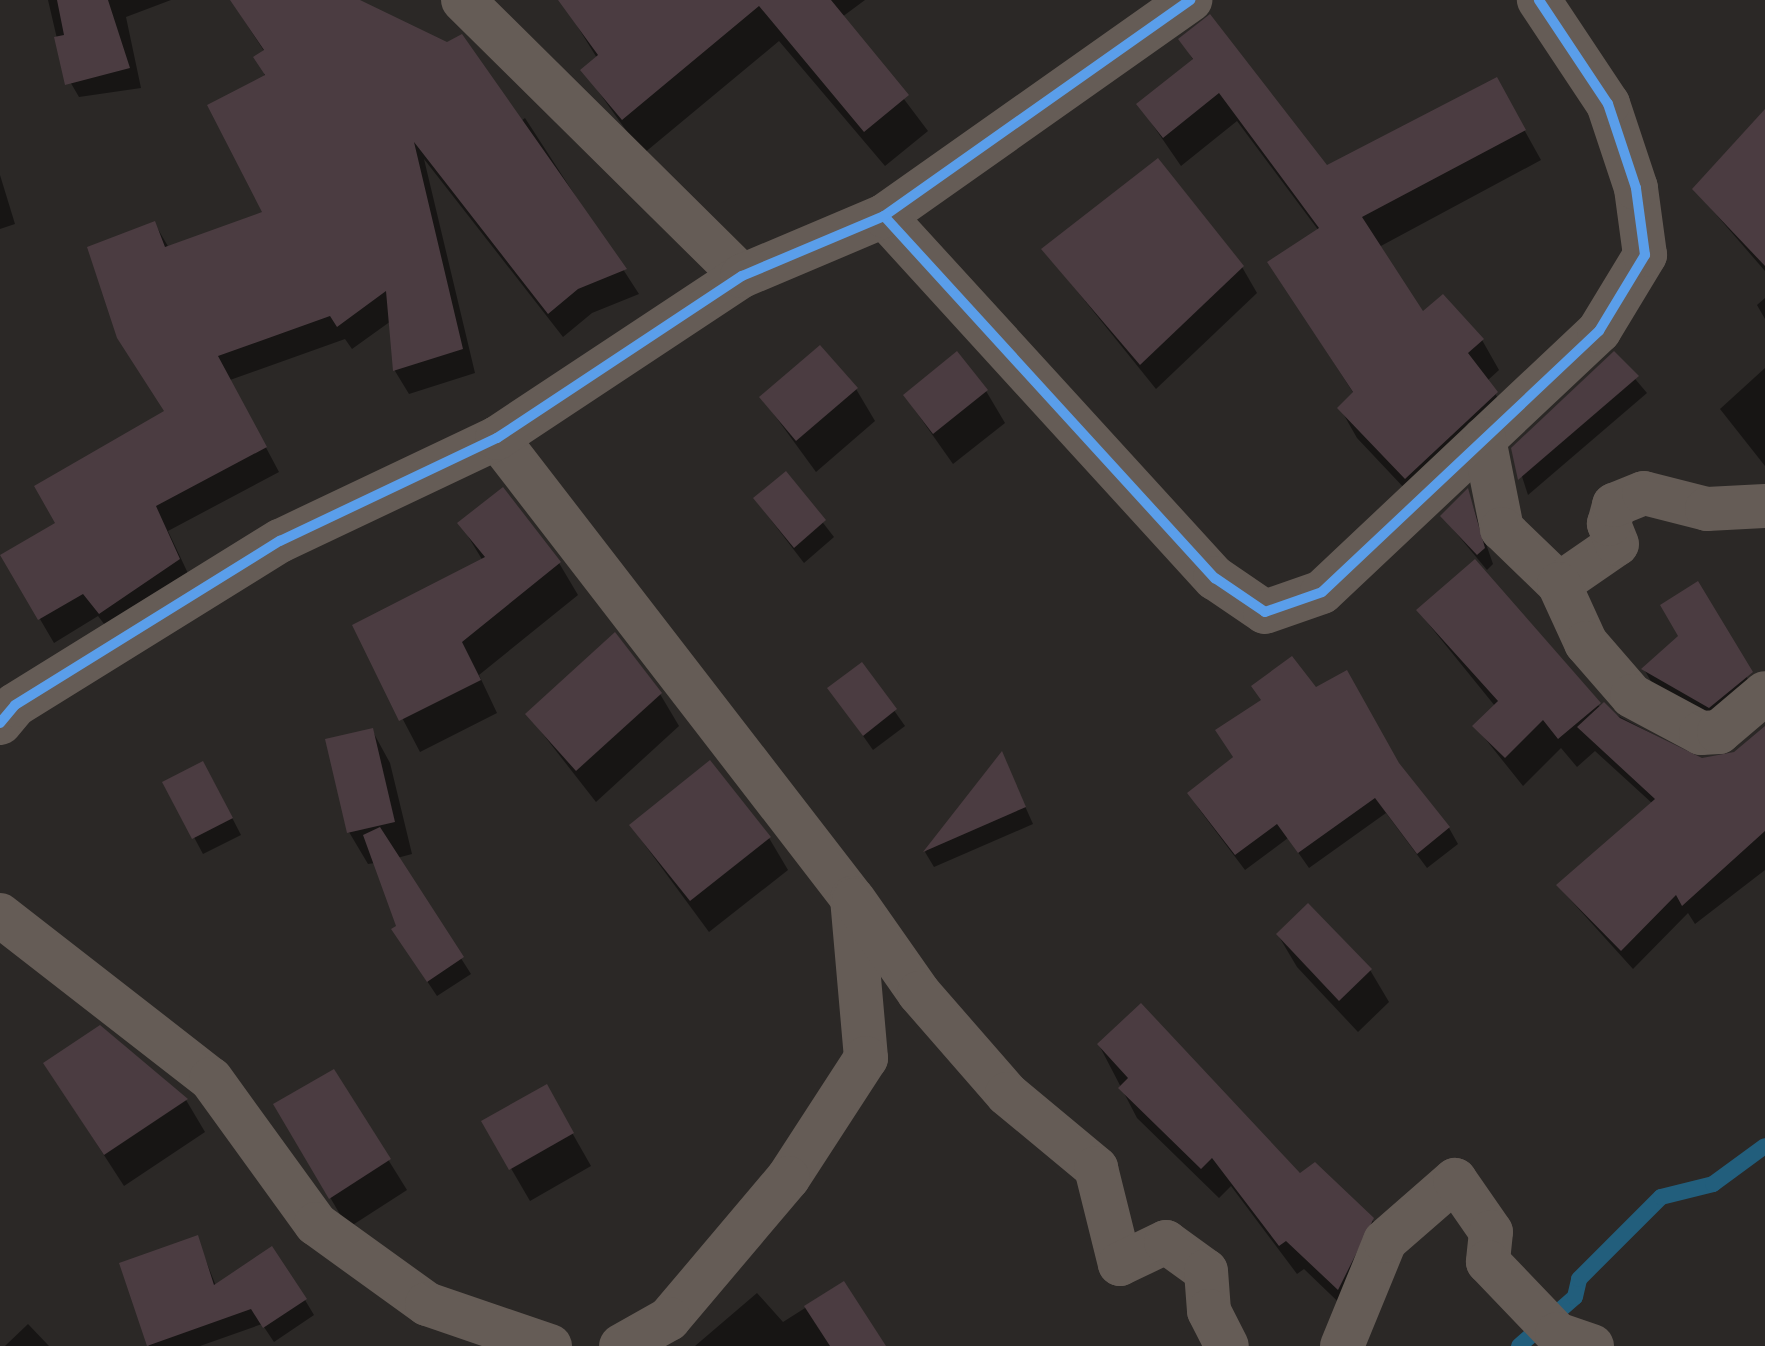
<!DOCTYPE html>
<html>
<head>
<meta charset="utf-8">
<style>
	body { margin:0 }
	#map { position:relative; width:1765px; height:1346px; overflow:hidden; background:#2b2826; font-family:Figtree,sans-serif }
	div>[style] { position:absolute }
	.shadow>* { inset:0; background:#0007 }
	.stream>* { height:16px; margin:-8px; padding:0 8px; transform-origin:8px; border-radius:8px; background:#225e7c }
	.building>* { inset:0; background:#4b3c41 }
	.street>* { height:44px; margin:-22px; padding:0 22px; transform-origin:22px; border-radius:22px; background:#655c56 }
	.cycleway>* { height:10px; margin:-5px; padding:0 5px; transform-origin:5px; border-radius:5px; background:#5a9eea }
	span { translate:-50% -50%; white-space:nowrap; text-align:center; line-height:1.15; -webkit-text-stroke:7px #241d19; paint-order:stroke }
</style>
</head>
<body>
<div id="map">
	<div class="shadow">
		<div style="clip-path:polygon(48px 0,171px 0,126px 17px,141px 88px,79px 97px,65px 73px)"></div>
		<div style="clip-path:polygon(231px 0,355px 0,447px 45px,462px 37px,517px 124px,525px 118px,639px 294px,592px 313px,563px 337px,424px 159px,475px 373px,409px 394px,395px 371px,391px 321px,352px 349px,345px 339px,230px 380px,279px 472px,168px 531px,193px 584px,114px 637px,98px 616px,54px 643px,3px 556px,58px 523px,166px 412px,155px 224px,169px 248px,265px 213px,264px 51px)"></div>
		<div style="clip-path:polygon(577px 0,865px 0,842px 17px,928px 131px,885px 166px,779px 41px,643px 154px,583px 70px,597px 58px,566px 8px)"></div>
		<div style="clip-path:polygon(1181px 39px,1326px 168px,1496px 79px,1541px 160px,1379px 247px,1423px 314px,1482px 340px,1499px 370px,1487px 381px,1514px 423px,1423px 508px,1357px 438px,1340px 408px,1354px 394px,1270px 263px,1319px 231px,1237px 121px,1181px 166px,1139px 105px,1193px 60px)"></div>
		<div style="clip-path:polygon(1765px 135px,1765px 271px,1694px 189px)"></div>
		<div style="clip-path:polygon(0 175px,15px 224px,0 229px)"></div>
		<div style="clip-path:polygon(1044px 250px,1242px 267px,1257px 293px,1156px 389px)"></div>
		<div style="clip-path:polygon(1765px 298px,1765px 319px,1757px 305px)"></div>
		<div style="clip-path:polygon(1614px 354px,1647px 393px,1528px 495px,1513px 449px)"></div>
		<div style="clip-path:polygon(1765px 368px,1765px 466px,1720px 409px)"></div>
		<div style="clip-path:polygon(856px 389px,875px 421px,816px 472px,762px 398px)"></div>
		<div style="clip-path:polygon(986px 391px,1005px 423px,953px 464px,905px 396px)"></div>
		<div style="clip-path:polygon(785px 474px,834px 537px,804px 563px,755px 499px)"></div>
		<div style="clip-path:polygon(1468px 492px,1493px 564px,1487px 570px,1442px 516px)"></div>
		<div style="clip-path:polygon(460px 523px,559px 563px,578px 595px,479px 675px,497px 713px,420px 752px,354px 626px,483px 561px)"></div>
		<div style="clip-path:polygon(1418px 611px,1702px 760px,1735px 753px,1765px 728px,1765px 870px,1695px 924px,1688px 913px,1633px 969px,1558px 886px,1653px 804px,1595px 751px,1577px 767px,1561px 748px,1523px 786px,1475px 726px,1495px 706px)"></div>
		<div style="clip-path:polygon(862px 665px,905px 726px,873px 750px,830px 689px)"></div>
		<div style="clip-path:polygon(1644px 669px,1746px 676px,1755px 692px,1719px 723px,1653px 685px)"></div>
		<div style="clip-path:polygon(1315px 689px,1399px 766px,1449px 828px,1458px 844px,1427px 868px,1386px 813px,1309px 868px,1288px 838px,1245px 870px,1199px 809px,1190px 793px)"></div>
		<div style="clip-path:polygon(660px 694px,679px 726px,596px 802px,528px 715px)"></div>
		<div style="clip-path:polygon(372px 730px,390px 763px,412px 854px,397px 858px,471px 974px,437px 996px,403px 945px,375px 863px,368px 864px,349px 832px)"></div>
		<div style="clip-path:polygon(1002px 755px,1033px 824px,934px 867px,925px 852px)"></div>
		<div style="clip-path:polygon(212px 779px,241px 835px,203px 854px,165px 783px)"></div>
		<div style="clip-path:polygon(631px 826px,769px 838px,788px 870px,709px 932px)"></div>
		<div style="clip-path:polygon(1278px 935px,1370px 970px,1389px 1002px,1358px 1032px,1297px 967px)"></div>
		<div style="clip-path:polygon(1099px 1045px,1372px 1219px,1390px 1249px,1355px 1318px,1304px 1269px,1297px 1274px,1231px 1186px,1219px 1198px,1137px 1118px)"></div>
		<div style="clip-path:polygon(45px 1064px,186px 1100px,205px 1132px,124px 1186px)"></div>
		<div style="clip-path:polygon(333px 1071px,407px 1190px,348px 1228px,276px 1105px)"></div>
		<div style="clip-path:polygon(546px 1087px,591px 1166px,530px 1201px,484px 1122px)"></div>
		<div style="clip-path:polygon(197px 1238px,216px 1286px,305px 1300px,314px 1315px,274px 1342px,262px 1324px,200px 1346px,149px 1346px,122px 1265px)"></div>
		<div style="clip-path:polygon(843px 1284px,882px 1346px,695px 1346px,757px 1293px,783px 1322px)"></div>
		<div style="clip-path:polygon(28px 1324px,49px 1346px,5px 1346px)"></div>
	</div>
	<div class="stream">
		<div style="left:1519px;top:1346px;width:74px;rotate:-41.2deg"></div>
		<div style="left:1575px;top:1297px;width:18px;rotate:-77deg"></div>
		<div style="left:1579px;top:1279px;width:116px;rotate:-45deg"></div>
		<div style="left:1661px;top:1197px;width:54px;rotate:-14deg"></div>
		<div style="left:1713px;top:1184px;width:64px;rotate:-36.2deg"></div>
	</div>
	<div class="building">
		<div style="clip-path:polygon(57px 0,108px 0,130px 68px,65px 85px,54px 37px,64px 35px)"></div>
		<div style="clip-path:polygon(230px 0,360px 0,447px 42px,462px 34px,627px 269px,578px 289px,548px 314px,414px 142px,463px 349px,393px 371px,386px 291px,337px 327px,330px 316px,218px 356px,267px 447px,156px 506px,180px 559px,99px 614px,83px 594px,38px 620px,0 555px,55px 523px,34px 486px,164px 411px,117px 338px,87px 247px,155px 221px,165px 247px,262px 212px,207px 105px,265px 75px,253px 57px,264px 50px)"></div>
		<div style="clip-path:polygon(558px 0,831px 0,909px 95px,864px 132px,759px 6px,622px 120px,580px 70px,598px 55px)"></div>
		<div style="clip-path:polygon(1210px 14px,1327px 165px,1497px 77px,1526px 130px,1362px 217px,1423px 311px,1443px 294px,1484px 339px,1468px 353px,1498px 392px,1405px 479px,1337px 408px,1353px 392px,1267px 262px,1319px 228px,1219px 93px,1163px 138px,1136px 104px,1193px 59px,1178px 39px)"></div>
		<div style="clip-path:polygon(1765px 109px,1765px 266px,1692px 189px)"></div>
		<div style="clip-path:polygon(1158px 158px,1244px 266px,1140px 365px,1041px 249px)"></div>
		<div style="clip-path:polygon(820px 345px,858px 388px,796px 441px,759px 397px)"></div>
		<div style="clip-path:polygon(957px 351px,988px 390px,933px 434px,903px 395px)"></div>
		<div style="clip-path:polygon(1614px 351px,1639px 376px,1518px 480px,1511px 448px)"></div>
		<div style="clip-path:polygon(786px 471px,826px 520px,794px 548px,753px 498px)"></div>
		<div style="clip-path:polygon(503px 487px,561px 562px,462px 642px,481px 680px,399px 721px,352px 625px,485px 557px,457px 523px)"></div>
		<div style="clip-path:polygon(1468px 488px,1485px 548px,1477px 555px,1440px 516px)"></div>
		<div style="clip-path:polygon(1475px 559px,1601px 703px,1558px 739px,1543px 720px,1505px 758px,1472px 726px,1498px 701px,1416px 610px)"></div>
		<div style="clip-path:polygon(1698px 581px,1753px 672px,1709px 708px,1641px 669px,1678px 636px,1660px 605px)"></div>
		<div style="clip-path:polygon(615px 632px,662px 693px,576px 771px,525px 714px)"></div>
		<div style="clip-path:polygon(1292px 656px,1316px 687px,1347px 670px,1399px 763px,1450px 827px,1417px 854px,1375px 798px,1298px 853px,1277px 824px,1235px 855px,1187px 793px,1233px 757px,1215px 730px,1261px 700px,1251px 686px)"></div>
		<div style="clip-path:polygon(862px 662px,897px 709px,863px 736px,827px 688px)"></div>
		<div style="clip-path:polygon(1604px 702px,1620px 718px,1702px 758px,1734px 752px,1765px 726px,1765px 831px,1682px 906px,1676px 895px,1621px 951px,1556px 885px,1655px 799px,1577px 727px)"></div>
		<div style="clip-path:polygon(373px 728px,395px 822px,347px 833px,325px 739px)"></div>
		<div style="clip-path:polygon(1002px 751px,1026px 807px,923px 852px)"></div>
		<div style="clip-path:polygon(710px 760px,771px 837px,690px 901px,629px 825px)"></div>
		<div style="clip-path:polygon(203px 761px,233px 818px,192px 839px,162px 782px)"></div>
		<div style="clip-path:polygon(380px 827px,464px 957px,427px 982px,391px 929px,396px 926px,363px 835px)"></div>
		<div style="clip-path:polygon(1308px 903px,1372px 969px,1339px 1001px,1276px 934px)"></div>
		<div style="clip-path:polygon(1141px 1003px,1300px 1173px,1315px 1162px,1374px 1218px,1338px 1290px,1286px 1241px,1279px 1246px,1212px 1158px,1201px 1169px,1118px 1088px,1128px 1078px,1097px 1044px)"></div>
		<div style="clip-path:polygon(100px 1025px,188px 1099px,104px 1155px,43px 1063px)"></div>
		<div style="clip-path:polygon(334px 1069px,391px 1159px,329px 1199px,273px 1104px)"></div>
		<div style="clip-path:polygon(547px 1084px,574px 1133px,509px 1170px,481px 1121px)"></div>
		<div style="clip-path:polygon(198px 1235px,214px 1285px,272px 1246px,307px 1299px,263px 1328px,251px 1309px,147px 1346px,119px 1263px)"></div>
		<div style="clip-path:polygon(844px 1281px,886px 1346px,830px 1346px,804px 1306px)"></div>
	</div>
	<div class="street">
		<div style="left:463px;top:0;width:392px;rotate:44.7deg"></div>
		<div style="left:884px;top:216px;width:491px;rotate:47.6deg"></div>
		<div style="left:1215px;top:578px;width:60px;rotate:34.2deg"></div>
		<div style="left:1265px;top:612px;width:60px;rotate:-19.3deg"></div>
		<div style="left:1322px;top:592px;width:381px;rotate:-43.3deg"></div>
		<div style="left:1599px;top:331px;width:89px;rotate:-58.8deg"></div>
		<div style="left:1645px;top:255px;width:68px;rotate:-97.7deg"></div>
		<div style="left:1636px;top:188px;width:89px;rotate:-108.4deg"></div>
		<div style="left:1608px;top:104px;width:125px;rotate:-123.6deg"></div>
		<div style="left:497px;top:438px;width:581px;rotate:52.34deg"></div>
		<div style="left:852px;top:898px;width:161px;rotate:85deg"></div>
		<div style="left:866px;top:1058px;width:143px;rotate:123deg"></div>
		<div style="left:788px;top:1178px;width:185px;rotate:130.2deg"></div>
		<div style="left:669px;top:1319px;width:55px;rotate:150.6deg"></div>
		<div style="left:1484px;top:439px;width:92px;rotate:78.7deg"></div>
		<div style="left:1502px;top:529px;width:79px;rotate:44deg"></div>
		<div style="left:1559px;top:584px;width:70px;rotate:-34.6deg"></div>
		<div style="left:1617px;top:544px;width:22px;rotate:-112deg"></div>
		<div style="left:1609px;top:524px;width:20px;rotate:-75deg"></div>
		<div style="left:1614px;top:505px;width:32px;rotate:-22deg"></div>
		<div style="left:1644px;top:493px;width:65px;rotate:14.3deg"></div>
		<div style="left:1707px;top:509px;width:58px;rotate:-3deg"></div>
		<div style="left:1559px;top:584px;width:65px;rotate:65.4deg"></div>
		<div style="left:1586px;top:643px;width:70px;rotate:49deg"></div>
		<div style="left:1632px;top:696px;width:78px;rotate:28.2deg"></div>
		<div style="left:1701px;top:733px;width:18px;rotate:-3deg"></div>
		<div style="left:1719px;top:732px;width:60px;rotate:-40.3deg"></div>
		<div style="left:0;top:723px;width:23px;rotate:-50deg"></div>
		<div style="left:15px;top:705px;width:312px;rotate:-31.8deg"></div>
		<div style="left:280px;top:541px;width:240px;rotate:-25.4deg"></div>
		<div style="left:497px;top:438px;width:294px;rotate:-33.5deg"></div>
		<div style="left:742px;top:276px;width:154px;rotate:-22.9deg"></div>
		<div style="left:884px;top:216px;width:375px;rotate:-35.2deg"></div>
		<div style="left:854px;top:900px;width:113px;rotate:55deg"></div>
		<div style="left:919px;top:993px;width:134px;rotate:48.9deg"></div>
		<div style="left:1007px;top:1094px;width:116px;rotate:39.7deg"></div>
		<div style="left:1096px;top:1168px;width:99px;rotate:76deg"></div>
		<div style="left:1120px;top:1264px;width:51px;rotate:-25.6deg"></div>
		<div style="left:1166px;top:1242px;width:49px;rotate:35.9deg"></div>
		<div style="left:1206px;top:1271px;width:40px;rotate:85.7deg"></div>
		<div style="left:1209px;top:1311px;width:39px;rotate:63deg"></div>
		<div style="left:0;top:915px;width:267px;rotate:37.9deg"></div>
		<div style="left:211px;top:1079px;width:179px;rotate:54.1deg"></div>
		<div style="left:316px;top:1224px;width:137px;rotate:35.8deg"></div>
		<div style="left:427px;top:1304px;width:130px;rotate:18.9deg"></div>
		<div style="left:1342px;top:1346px;width:113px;rotate:-67.7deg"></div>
		<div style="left:1385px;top:1241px;width:93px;rotate:-41.1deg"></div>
		<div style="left:1455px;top:1180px;width:63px;rotate:55.3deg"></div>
		<div style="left:1491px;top:1232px;width:30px;rotate:96deg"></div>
		<div style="left:1488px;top:1262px;width:100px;rotate:46.2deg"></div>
		<div style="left:1557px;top:1334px;width:37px;rotate:19deg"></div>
	</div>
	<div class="cycleway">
		<div style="left:884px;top:216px;width:491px;rotate:47.6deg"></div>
		<div style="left:1215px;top:578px;width:60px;rotate:34.2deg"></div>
		<div style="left:1265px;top:612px;width:60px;rotate:-19.3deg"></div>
		<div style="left:1322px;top:592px;width:381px;rotate:-43.3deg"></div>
		<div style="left:1599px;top:331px;width:89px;rotate:-58.8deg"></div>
		<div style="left:1645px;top:255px;width:68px;rotate:-97.7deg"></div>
		<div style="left:1636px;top:188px;width:89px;rotate:-108.4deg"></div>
		<div style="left:1608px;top:104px;width:125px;rotate:-123.6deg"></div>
		<div style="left:0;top:723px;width:23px;rotate:-50deg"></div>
		<div style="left:15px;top:705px;width:312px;rotate:-31.8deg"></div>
		<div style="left:280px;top:541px;width:240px;rotate:-25.4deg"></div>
		<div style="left:497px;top:438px;width:294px;rotate:-33.5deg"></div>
		<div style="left:742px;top:276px;width:154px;rotate:-22.9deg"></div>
		<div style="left:884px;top:216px;width:375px;rotate:-35.2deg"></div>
	</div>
</div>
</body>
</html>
